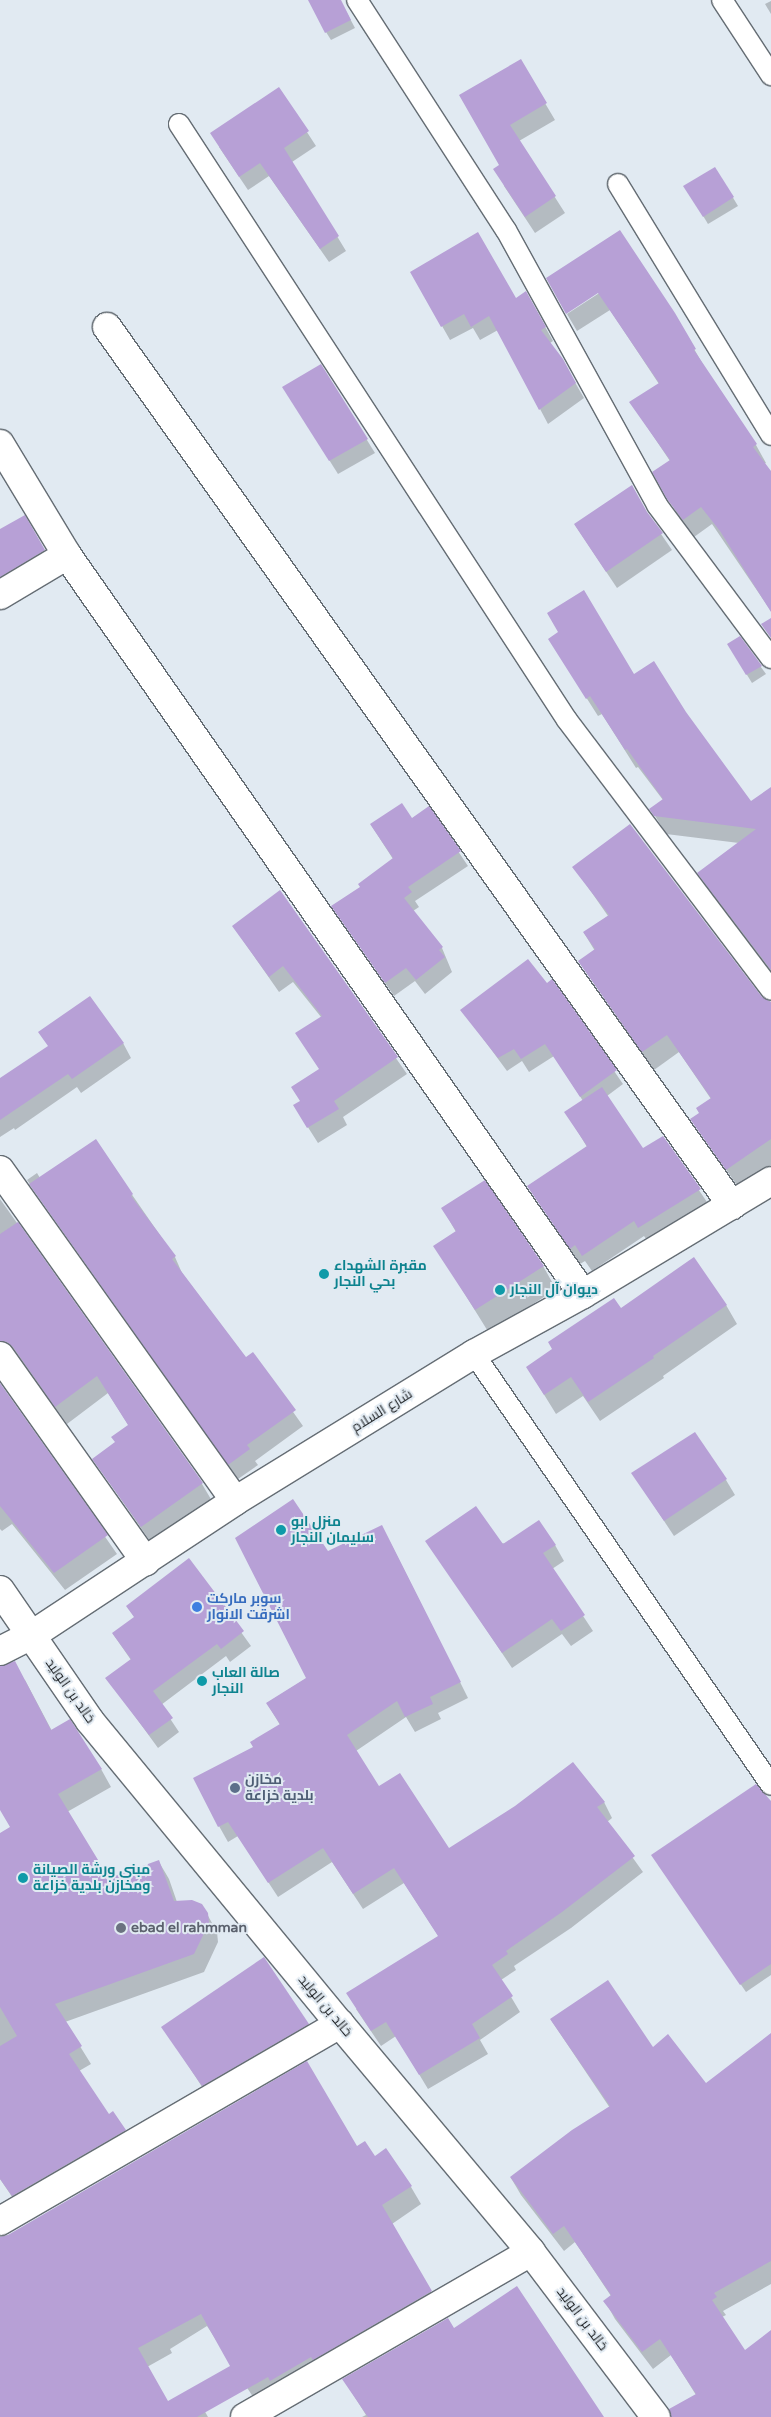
<!DOCTYPE html>
<html>
<head>
<meta charset="utf-8">
<style>
	body { margin:0 }
	#map { position:relative; width:771px; height:2417px; overflow:hidden; background:#e1eaf2; font-family:"Varela Round",Cairo,sans-serif }
	div>[style] { position:absolute }
	.shadow>* { inset:0; background:#0003 }
	.building>* { inset:0; background:#b7a0d6 }
	.roads { filter:drop-shadow(1px 0 #656d74) drop-shadow(-1px 0 #656d74) drop-shadow(0 1px #656d74) drop-shadow(0 -1px #656d74) }
	.service>* { height:20px; margin:-10px; padding:0 10px; transform-origin:10px; border-radius:10px; background:#fff }
	.minor>* { height:28px; margin:-14px; padding:0 14px; transform-origin:14px; border-radius:14px; background:#fff }
	.tertiary>* { height:28px; margin:-14px; padding:0 14px; transform-origin:14px; border-radius:14px; background:#fff }
	.secondary>* { height:28px; margin:-14px; padding:0 14px; transform-origin:14px; border-radius:14px; background:#fff }
	.dots>* { width:14px; height:14px; translate:-50% -50%; box-sizing:border-box; border:2px solid #e1eaf2; border-radius:50% }
	span { translate:-50% -50%; white-space:nowrap; text-align:center; line-height:1.15; -webkit-text-stroke:4px #e1eaf2; paint-order:stroke }
	.culture-label { font-size:14px; color:#0d838f; font-weight:700 }
	.left { translate:0 -50%; text-align:left }
	.street-label { font-size:14px; color:#1e2124 }
	.shop-label { font-size:14px; color:#366cbe; font-weight:700 }
	.service-label { font-size:14px; color:#4e5e75; font-weight:700 }
	.worship-label { font-size:14px; color:#5b616d; font-weight:700 }
</style>
</head>
<body>
<div id="map">
	<div class="shadow">
		<div style="clip-path:polygon(323px 0,340px 0,355px 28px,331px 40px,326px 32px)"></div>
		<div style="clip-path:polygon(771px 1px,771px 14px,765px 4px)"></div>
		<div style="clip-path:polygon(520px 61px,555px 120px,519px 141px,565px 213px,535px 233px,504px 186px,501px 165px)"></div>
		<div style="clip-path:polygon(279px 89px,316px 146px,292px 162px,346px 251px,329px 262px,269px 176px,248px 190px,219px 147px)"></div>
		<div style="clip-path:polygon(715px 168px,738px 206px,708px 224px,685px 186px)"></div>
		<div style="clip-path:polygon(619px 232px,674px 314px,705px 368px,756px 445px,766px 463px,764px 464px,771px 473px,771px 611px,712px 524px,694px 537px,679px 517px,654px 472px,670px 461px,631px 403px,659px 384px,610px 310px,577px 331px,567px 314px,604px 290px,603px 288px,566px 312px,548px 279px)"></div>
		<div style="clip-path:polygon(412px 273px,516px 300px,534px 307px,553px 341px,550px 343px,562px 360px,584px 398px,548px 424px,498px 330px,480px 340px,473px 328px,450px 340px)"></div>
		<div style="clip-path:polygon(321px 366px,375px 453px,338px 474px,292px 401px)"></div>
		<div style="clip-path:polygon(648px 515px,672px 550px,617px 588px,575px 525px)"></div>
		<div style="clip-path:polygon(24px 517px,54px 567px,0 592px,0 531px)"></div>
		<div style="clip-path:polygon(740px 638px,766px 674px,752px 683px,728px 644px)"></div>
		<div style="clip-path:polygon(549px 639px,634px 676px,685px 713px,751px 803px,771px 788px,771px 973px,709px 891px,699px 873px,739px 843px,666px 834px,651px 809px,663px 800px,638px 767px,636px 768px,602px 714px,598px 716px)"></div>
		<div style="clip-path:polygon(429px 808px,468px 866px,415px 901px,419px 907px,413px 911px,442px 948px,452px 972px,425px 994px,415px 981px,394px 996px,333px 907px,362px 887px,393px 859px,371px 825px,411px 819px)"></div>
		<div style="clip-path:polygon(574px 867px,761px 998px,771px 1002px,771px 1165px,738px 1187px,692px 1120px,700px 1114px,711px 1099px,679px 1052px,654px 1070px,579px 962px,595px 951px,584px 933px,608px 916px)"></div>
		<div style="clip-path:polygon(280px 892px,407px 1074px,343px 1117px,347px 1125px,318px 1143px,304px 1121px,301px 1102px,320px 1070px,321px 1017px,293px 982px,279px 992px,233px 926px)"></div>
		<div style="clip-path:polygon(552px 981px,623px 1084px,607px 1096px,643px 1150px,663px 1137px,709px 1205px,649px 1243px,644px 1236px,592px 1271px,585px 1261px,580px 1264px,528px 1186px,587px 1147px,566px 1112px,583px 1101px,554px 1056px,529px 1072px,522px 1061px,507px 1071px,462px 1010px,546px 985px)"></div>
		<div style="clip-path:polygon(123px 1043px,131px 1058px,81px 1093px,77px 1087px,15px 1130px,14px 1128px,0 1137px,0 1080px)"></div>
		<div style="clip-path:polygon(95px 1141px,175px 1257px,182px 1273px,246px 1358px,252px 1354px,303px 1426px,255px 1461px,258px 1465px,238px 1479px,27px 1180px,37px 1173px,40px 1178px)"></div>
		<div style="clip-path:polygon(0 1199px,202px 1484px,212px 1501px,152px 1544px,94px 1460px,116px 1443px,129px 1426px,108px 1393px,67px 1424px,24px 1365px,18px 1360px,0 1362px)"></div>
		<div style="clip-path:polygon(443px 1209px,543px 1266px,556px 1289px,489px 1333px,435px 1246px,456px 1232px)"></div>
		<div style="clip-path:polygon(726px 1305px,737px 1324px,663px 1376px,664px 1378px,600px 1421px,583px 1396px,556px 1414px,527px 1367px,620px 1310px)"></div>
		<div style="clip-path:polygon(0 1385px,117px 1554px,65px 1590px,12px 1524px,2px 1531px,0 1529px)"></div>
		<div style="clip-path:polygon(633px 1474px,726px 1480px,735px 1495px,674px 1536px)"></div>
		<div style="clip-path:polygon(427px 1541px,555px 1545px,564px 1561px,552px 1569px,593px 1631px,571px 1646px,562px 1634px,512px 1668px)"></div>
		<div style="clip-path:polygon(390px 1542px,468px 1698px,438px 1713px,441px 1719px,415px 1732px,406px 1717px,356px 1751px,378px 1788px,448px 1850px,604px 1802px,612px 1818px,607px 1822px,643px 1872px,571px 1928px,514px 1966px,516px 1970px,501px 1980px,520px 2012px,480px 2040px,488px 2054px,428px 2089px,396px 2036px,381px 2046px,356px 2009px,439px 1937px,404px 1883px,363px 1909px,332px 1862px,278px 1897px,238px 1836px,228px 1842px,219px 1826px,255px 1748px,280px 1725px,267px 1703px,307px 1678px,327px 1553px)"></div>
		<div style="clip-path:polygon(189px 1560px,251px 1646px,230px 1662px,226px 1656px,161px 1705px,179px 1732px,158px 1748px,107px 1678px,131px 1660px,113px 1634px,135px 1618px,128px 1607px)"></div>
		<div style="clip-path:polygon(0 1667px,25px 1680px,52px 1731px,101px 1769px,111px 1787px,67px 1812px,108px 1880px,159px 1862px,169px 1879px,177px 1902px,207px 1914px,217px 1932px,218px 1942px,204px 1972px,65px 2022px,91px 2064px,79px 2071px,109px 2116px,125px 2130px,135px 2148px,23px 2213px,0 2179px,0 1834px,11px 1827px,0 1807px)"></div>
		<div style="clip-path:polygon(771px 1803px,771px 1975px,746px 1992px,658px 1864px)"></div>
		<div style="clip-path:polygon(551px 2020px,653px 2049px,706px 2085px,771px 2035px,771px 2284px,723px 2311px,726px 2315px,722px 2317px,744px 2352px,771px 2332px,771px 2417px,691px 2417px,696px 2395px,671px 2355px,653px 2369px,615px 2319px,605px 2301px,611px 2296px,575px 2242px,564px 2251px,521px 2195px,511px 2178px,610px 2108px)"></div>
		<div style="clip-path:polygon(308px 2024px,318px 2041px,212px 2102px,163px 2027px)"></div>
		<div style="clip-path:polygon(357px 2148px,375px 2157px,411px 2187px,421px 2204px,392px 2224px,441px 2309px,259px 2406px,207px 2326px,170px 2349px,172px 2353px,147px 2367px,168px 2403px,192px 2389px,208px 2417px,0 2417px,0 2237px)"></div>
		<div style="clip-path:polygon(344px 2380px,602px 2417px,362px 2417px,366px 2415px)"></div>
	</div>
	<div class="building">
		<div style="clip-path:polygon(308px 0,341px 0,351px 20px,325px 33px)"></div>
		<div style="clip-path:polygon(521px 59px,547px 103px,510px 125px,556px 196px,525px 217px,493px 169px,499px 165px,459px 95px)"></div>
		<div style="clip-path:polygon(279px 87px,309px 131px,284px 148px,339px 236px,320px 249px,260px 163px,239px 177px,210px 133px)"></div>
		<div style="clip-path:polygon(715px 167px,734px 197px,703px 217px,683px 186px)"></div>
		<div style="clip-path:polygon(620px 230px,675px 313px,696px 349px,694px 350px,757px 444px,753px 447px,771px 471px,771px 612px,720px 531px,701px 507px,683px 520px,667px 499px,652px 472px,670px 460px,629px 402px,659px 383px,598px 293px,566px 314px,546px 278px)"></div>
		<div style="clip-path:polygon(478px 232px,516px 298px,526px 291px,546px 327px,541px 330px,563px 359px,576px 383px,539px 410px,489px 316px,471px 327px,464px 314px,441px 327px,410px 272px)"></div>
		<div style="clip-path:polygon(321px 364px,368px 439px,329px 461px,282px 387px)"></div>
		<div style="clip-path:polygon(632px 485px,647px 512px,663px 533px,606px 572px,574px 524px)"></div>
		<div style="clip-path:polygon(25px 515px,45px 550px,0 577px,0 529px)"></div>
		<div style="clip-path:polygon(584px 590px,634px 674px,654px 661px,686px 712px,751px 801px,771px 787px,771px 970px,697px 873px,756px 829px,654px 816px,649px 809px,663px 799px,627px 749px,625px 750px,590px 696px,586px 699px,548px 639px,558px 632px,547px 613px)"></div>
		<div style="clip-path:polygon(771px 618px,771px 638px,761px 624px)"></div>
		<div style="clip-path:polygon(740px 636px,762px 666px,746px 675px,727px 644px)"></div>
		<div style="clip-path:polygon(402px 803px,412px 818px,429px 806px,461px 851px,408px 887px,412px 892px,404px 898px,443px 947px,439px 950px,445px 957px,416px 980px,406px 968px,385px 983px,331px 906px,360px 887px,358px 884px,393px 858px,370px 824px)"></div>
		<div style="clip-path:polygon(630px 824px,762px 997px,771px 1002px,771px 1139px,726px 1170px,690px 1119px,699px 1113px,696px 1108px,711px 1098px,667px 1035px,642px 1052px,578px 961px,595px 949px,583px 932px,609px 915px,572px 867px)"></div>
		<div style="clip-path:polygon(280px 890px,398px 1057px,334px 1101px,339px 1109px,307px 1128px,293px 1105px,300px 1101px,291px 1087px,319px 1069px,295px 1033px,322px 1016px,283px 966px,269px 977px,232px 926px)"></div>
		<div style="clip-path:polygon(528px 959px,547px 983px,552px 979px,617px 1070px,580px 1097px,545px 1044px,521px 1059px,514px 1049px,498px 1058px,460px 1010px)"></div>
		<div style="clip-path:polygon(90px 996px,124px 1043px,72px 1079px,68px 1074px,0 1120px,0 1078px,48px 1046px,38px 1032px)"></div>
		<div style="clip-path:polygon(602px 1087px,643px 1148px,663px 1136px,701px 1189px,638px 1228px,634px 1221px,582px 1256px,575px 1245px,570px 1249px,527px 1186px,587px 1146px,564px 1112px)"></div>
		<div style="clip-path:polygon(96px 1139px,133px 1194px,131px 1196px,176px 1256px,172px 1259px,246px 1357px,253px 1352px,296px 1410px,247px 1445px,250px 1449px,228px 1465px,29px 1184px)"></div>
		<div style="clip-path:polygon(485px 1180px,544px 1266px,475px 1310px,433px 1246px,456px 1231px,441px 1208px)"></div>
		<div style="clip-path:polygon(18px 1222px,203px 1483px,141px 1527px,92px 1459px,115px 1442px,111px 1437px,128px 1425px,97px 1376px,55px 1407px,13px 1347px,7px 1342px,0 1341px,0 1234px)"></div>
		<div style="clip-path:polygon(694px 1257px,727px 1305px,653px 1356px,654px 1358px,588px 1402px,571px 1377px,544px 1395px,526px 1367px,552px 1349px,548px 1342px,614px 1298px,621px 1308px)"></div>
		<div style="clip-path:polygon(0 1383px,108px 1535px,54px 1573px,0 1506px)"></div>
		<div style="clip-path:polygon(695px 1432px,727px 1479px,664px 1521px,631px 1473px)"></div>
		<div style="clip-path:polygon(293px 1499px,328px 1551px,382px 1525px,461px 1682px,430px 1697px,433px 1704px,405px 1717px,397px 1701px,347px 1735px,379px 1786px,400px 1773px,449px 1848px,515px 1806px,573px 1762px,605px 1802px,597px 1807px,635px 1856px,562px 1912px,506px 1951px,508px 1954px,492px 1965px,513px 1996px,472px 2024px,480px 2038px,419px 2075px,386px 2022px,371px 2031px,346px 1993px,438px 1936px,394px 1868px,353px 1894px,323px 1848px,268px 1883px,228px 1822px,218px 1827px,193px 1778px,253px 1747px,250px 1742px,280px 1724px,266px 1703px,306px 1678px,235px 1538px)"></div>
		<div style="clip-path:polygon(476px 1506px,503px 1544px,539px 1520px,556px 1545px,543px 1553px,585px 1615px,561px 1631px,552px 1619px,502px 1653px,425px 1541px)"></div>
		<div style="clip-path:polygon(189px 1558px,244px 1631px,221px 1649px,217px 1644px,153px 1691px,173px 1718px,149px 1735px,105px 1678px,131px 1659px,112px 1633px,134px 1617px,126px 1606px)"></div>
		<div style="clip-path:polygon(15px 1661px,51px 1730px,70px 1719px,102px 1769px,58px 1794px,109px 1878px,159px 1860px,174px 1901px,192px 1900px,202px 1904px,208px 1913px,209px 1923px,194px 1954px,55px 2004px,82px 2046px,69px 2054px,109px 2114px,113px 2111px,126px 2130px,12px 2196px,0 2179px,0 2046px,17px 2036px,0 2007px,0 1833px,10px 1827px,0 1810px,0 1666px)"></div>
		<div style="clip-path:polygon(756px 1784px,771px 1801px,771px 1964px,740px 1985px,651px 1855px)"></div>
		<div style="clip-path:polygon(264px 1957px,309px 2024px,202px 2086px,161px 2027px)"></div>
		<div style="clip-path:polygon(608px 1980px,653px 2047px,668px 2034px,706px 2083px,771px 2033px,771px 2261px,714px 2293px,717px 2297px,712px 2300px,745px 2350px,771px 2330px,771px 2417px,671px 2417px,669px 2409px,696px 2394px,660px 2339px,642px 2352px,603px 2301px,611px 2295px,564px 2226px,553px 2234px,510px 2177px,572px 2130px,610px 2106px,550px 2019px)"></div>
		<div style="clip-path:polygon(evenodd,307px 2061px,357px 2146px,365px 2141px,375px 2156px,386px 2148px,412px 2186px,382px 2205px,432px 2291px,313px 2360px,311px 2357px,270px 2381px,268px 2377px,197px 2417px,0 2417px,0 2237px,8px 2235px,307px 2061px,201px 2314px,230px 2366px,168px 2401px,138px 2348px,201px 2314px)"></div>
		<div style="clip-path:polygon(517px 2286px,604px 2417px,368px 2417px,342px 2379px,448px 2318px,454px 2328px)"></div>
	</div>
	<div class="roads">
		<div class="service">
			<div style="left:357px;top:0;width:274px;rotate:57.1deg"></div>
			<div style="left:506px;top:230px;width:314px;rotate:61.2deg"></div>
			<div style="left:657px;top:505px;width:191px;rotate:53.3deg"></div>
			<div style="left:722px;top:0;width:90px;rotate:56.8deg"></div>
			<div style="left:179px;top:124px;width:711px;rotate:56.94deg"></div>
			<div style="left:567px;top:720px;width:338px;rotate:52.9deg"></div>
			<div style="left:618px;top:184px;width:294px;rotate:58.6deg"></div>
			<div style="left:474px;top:1354px;width:523px;rotate:55.43deg"></div>
		</div>
		<div class="minor">
			<div style="left:107px;top:327px;width:1078px;rotate:54.56deg"></div>
			<div style="left:0;top:444px;width:130px;rotate:58.9deg"></div>
			<div style="left:67px;top:555px;width:901px;rotate:55.08deg"></div>
			<div style="left:0;top:595px;width:78px;rotate:-30.8deg"></div>
			<div style="left:0;top:1170px;width:406px;rotate:54.6deg"></div>
			<div style="left:0;top:1356px;width:252px;rotate:54.7deg"></div>
			<div style="left:0;top:2221px;width:393px;rotate:-30.1deg"></div>
			<div style="left:245px;top:2417px;width:330px;rotate:-30deg"></div>
		</div>
		<div class="tertiary">
			<div style="left:0;top:1651px;width:36px;rotate:-27deg"></div>
			<div style="left:32px;top:1635px;width:243px;rotate:-33.4deg"></div>
			<div style="left:235px;top:1501px;width:281px;rotate:-31.6deg"></div>
			<div style="left:474px;top:1354px;width:124px;rotate:-28.8deg"></div>
			<div style="left:583px;top:1294px;width:219px;rotate:-31deg"></div>
		</div>
		<div class="secondary">
			<div style="left:0;top:1590px;width:159px;rotate:55.5deg"></div>
			<div style="left:90px;top:1721px;width:393px;rotate:50.5deg"></div>
			<div style="left:340px;top:2024px;width:297px;rotate:50deg"></div>
			<div style="left:531px;top:2252px;width:207px;rotate:52.9deg"></div>
		</div>
	</div>
	<div class="dots">
		<div style="left:324px;top:1274px;background:#0f9aa8"></div>
		<div style="left:500px;top:1290px;background:#0f9aa8"></div>
		<div style="left:281px;top:1530px;background:#0f9aa8"></div>
		<div style="left:197px;top:1607px;background:#3f7fe0"></div>
		<div style="left:202px;top:1681px;background:#0f9aa8"></div>
		<div style="left:235px;top:1788px;background:#5c6f8a"></div>
		<div style="left:23px;top:1878px;background:#0f9aa8"></div>
		<div style="left:121px;top:1928px;background:#6b7280"></div>
	</div>
	<div class="culture-label">
		<span class="left" style="left:334px;top:1274px">مقبرة الشهداء<br>بحي النجار</span>
		<span class="left" style="left:510px;top:1290px">ديوان آل النجار</span>
		<span class="left" style="left:291px;top:1530px">منزل ابو<br>سليمان النجار</span>
		<span class="left" style="left:212px;top:1681px">صالة العاب<br>النجار</span>
		<span class="left" style="left:33px;top:1878px">مبنى ورشة الصيانة<br>ومخازن بلدية خزاعة</span>
	</div>
	<div class="street-label">
		<span style="left:382px;top:1411px;rotate:-32deg">شارع السلام</span>
		<span style="left:70px;top:1691px;rotate:55deg">خالد بن الوليد</span>
		<span style="left:325px;top:2006px;rotate:50deg">خالد بن الوليد</span>
		<span style="left:582px;top:2319px;rotate:53deg">خالد بن الوليد</span>
	</div>
	<div class="shop-label">
		<span class="left" style="left:207px;top:1607px">سوبر ماركت<br>اشرقت الانوار</span>
	</div>
	<div class="service-label">
		<span class="left" style="left:245px;top:1788px">مخازن<br>بلدية خزاعة</span>
	</div>
	<div class="worship-label">
		<span class="left" style="left:131px;top:1928px">ebad el rahmman</span>
	</div>
</div>
</body>
</html>
